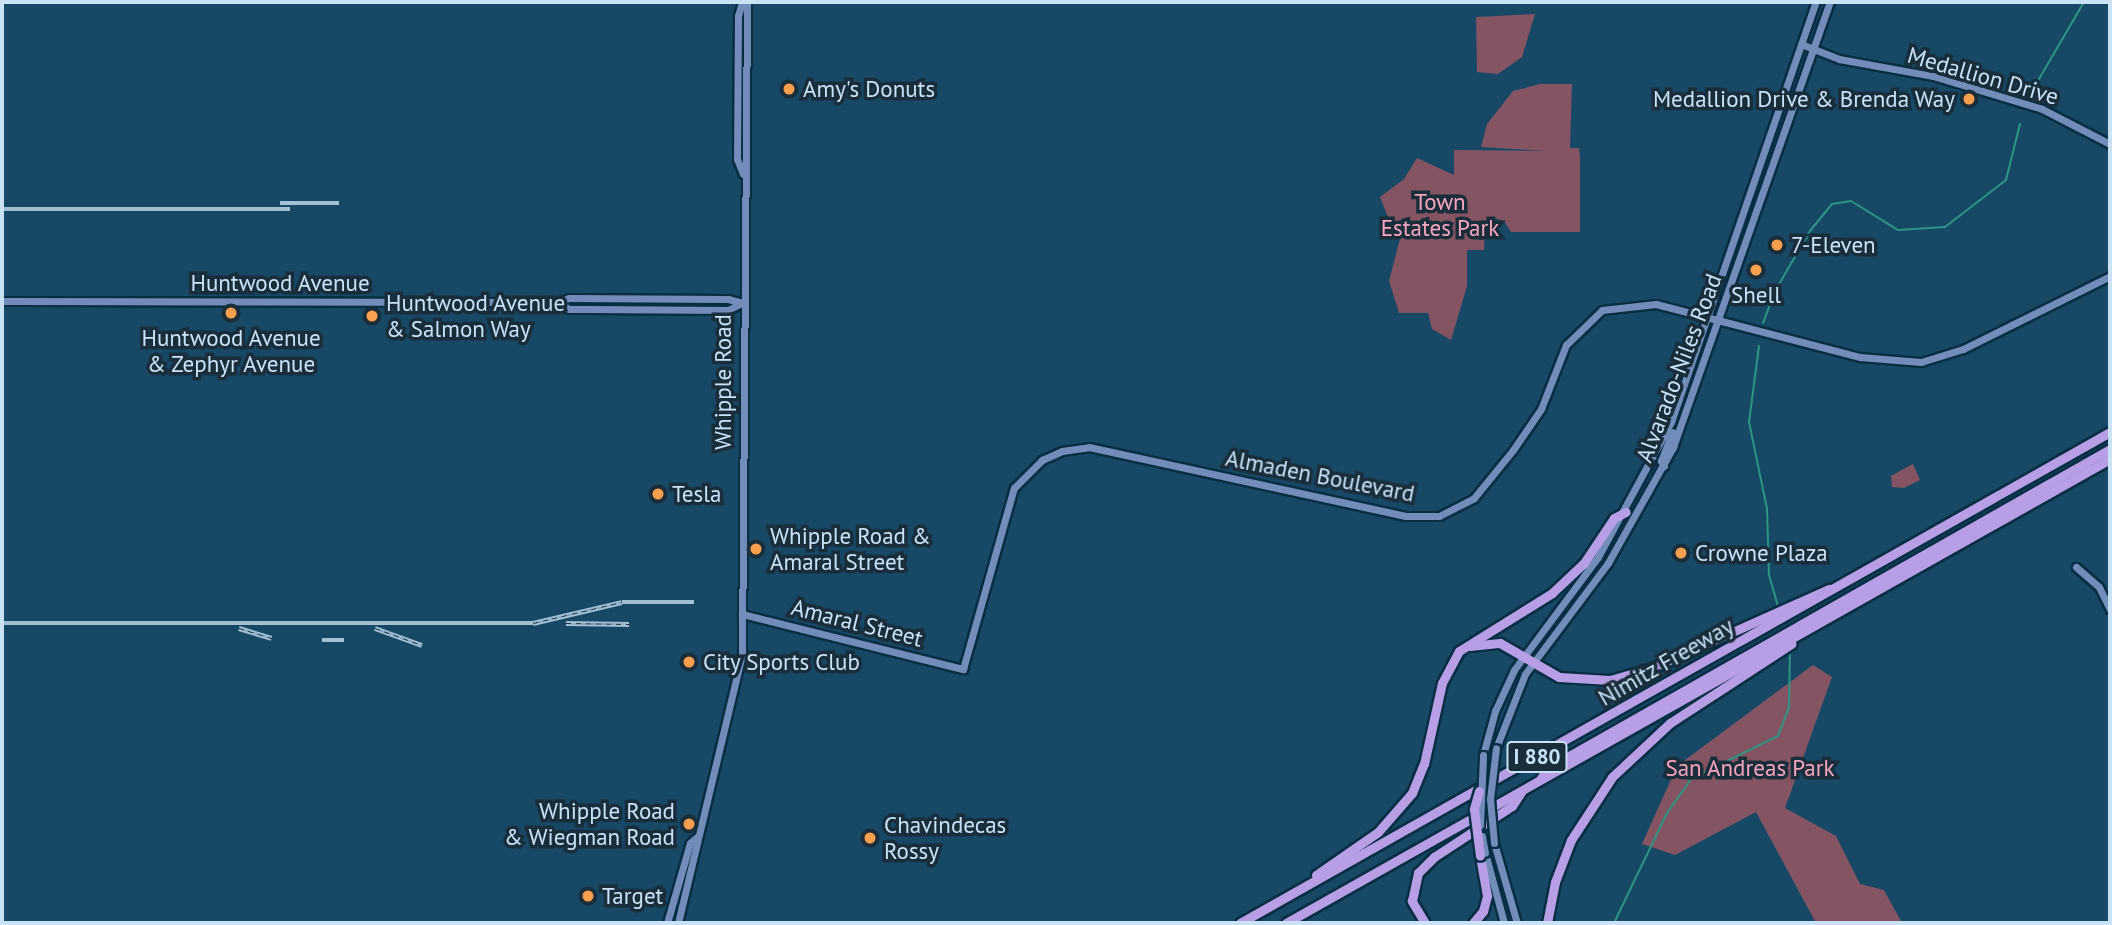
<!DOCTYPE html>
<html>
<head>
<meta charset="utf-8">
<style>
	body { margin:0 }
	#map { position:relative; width:2112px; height:925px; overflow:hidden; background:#174967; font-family:"PT Sans",sans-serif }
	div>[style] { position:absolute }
	.green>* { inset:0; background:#845463 }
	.stream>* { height:2px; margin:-1px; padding:0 1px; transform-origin:1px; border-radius:1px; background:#2c9584 }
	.roads { filter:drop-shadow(2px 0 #072e44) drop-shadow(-2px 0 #072e44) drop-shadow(0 2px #072e44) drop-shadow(0 -2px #072e44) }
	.secondary>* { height:7px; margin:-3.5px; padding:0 3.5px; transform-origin:3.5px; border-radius:3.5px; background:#728dba }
	.highway>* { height:9px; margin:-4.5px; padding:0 4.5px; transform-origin:4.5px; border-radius:4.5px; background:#b79ee5 }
	.rail>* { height:4.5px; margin-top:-2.25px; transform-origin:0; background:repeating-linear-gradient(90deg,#192d3b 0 5px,#a1bfd5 0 10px); box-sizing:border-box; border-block:2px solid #a1bfd5 }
	.bridges { filter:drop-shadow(2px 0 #072e44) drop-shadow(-2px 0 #072e44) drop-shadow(0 2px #072e44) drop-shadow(0 -2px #072e44) }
	.secondary-bridge>* { height:7px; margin:-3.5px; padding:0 3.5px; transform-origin:3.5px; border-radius:3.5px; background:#728dba }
	.highway-bridge>* { height:9px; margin:-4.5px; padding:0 4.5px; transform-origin:4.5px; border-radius:4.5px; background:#b79ee5 }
	.dots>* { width:19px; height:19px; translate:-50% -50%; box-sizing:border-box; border:4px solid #192d3b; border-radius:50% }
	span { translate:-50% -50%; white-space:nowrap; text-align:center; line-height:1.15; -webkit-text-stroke:7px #192d3b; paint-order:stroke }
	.shield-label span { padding:2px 5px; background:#192d3b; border:2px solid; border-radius:5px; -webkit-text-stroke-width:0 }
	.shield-label { font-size:21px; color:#c9e2f5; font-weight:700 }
	.street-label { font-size:23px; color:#c9e2f5 }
	.poi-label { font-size:23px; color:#c9e2f5 }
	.left { translate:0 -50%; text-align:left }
	.right { translate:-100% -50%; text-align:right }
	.park-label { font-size:23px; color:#f8a6bf }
	.frame { position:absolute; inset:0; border:4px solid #c9e2f5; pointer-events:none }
</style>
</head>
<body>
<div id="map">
	<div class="green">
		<div style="clip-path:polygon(1535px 14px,1522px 57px,1498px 74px,1477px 72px,1476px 17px)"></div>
		<div style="clip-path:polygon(1540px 84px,1572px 84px,1570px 148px,1579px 148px,1580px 157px,1580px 232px,1511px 232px,1504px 221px,1491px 217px,1485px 221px,1484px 250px,1467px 250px,1467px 286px,1451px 340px,1432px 329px,1428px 313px,1399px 313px,1389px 281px,1401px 235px,1394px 232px,1380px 197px,1404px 179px,1417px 158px,1454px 175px,1454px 150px,1546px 151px,1481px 147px,1487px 124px,1513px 91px)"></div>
		<div style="clip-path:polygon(1913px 464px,1920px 480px,1904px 488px,1892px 487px,1891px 476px)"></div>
		<div style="clip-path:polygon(1813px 665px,1832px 677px,1785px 808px,1836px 836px,1860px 884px,1884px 890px,1902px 923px,1816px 923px,1756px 812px,1675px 855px,1642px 844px,1677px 766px)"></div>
	</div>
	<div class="stream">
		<div style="left:2032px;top:91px;width:103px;rotate:-59.7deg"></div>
		<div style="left:1763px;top:323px;width:34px;rotate:-69deg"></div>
		<div style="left:1775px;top:291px;width:69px;rotate:-59.7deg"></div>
		<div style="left:1810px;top:231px;width:35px;rotate:-51deg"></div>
		<div style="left:1832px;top:204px;width:19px;rotate:-9deg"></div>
		<div style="left:1851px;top:201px;width:55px;rotate:31.7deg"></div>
		<div style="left:1898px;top:230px;width:47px;rotate:-3.7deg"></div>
		<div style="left:1945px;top:227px;width:77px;rotate:-37.6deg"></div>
		<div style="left:2006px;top:180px;width:58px;rotate:-76deg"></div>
		<div style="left:1759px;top:346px;width:77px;rotate:97.5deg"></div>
		<div style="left:1749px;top:422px;width:89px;rotate:78.3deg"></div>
		<div style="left:1767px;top:509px;width:66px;rotate:88.3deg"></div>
		<div style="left:1769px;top:575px;width:32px;rotate:74deg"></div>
		<div style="left:1614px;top:923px;width:122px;rotate:-64.3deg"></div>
		<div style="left:1667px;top:813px;width:43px;rotate:-54.5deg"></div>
		<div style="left:1692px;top:778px;width:96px;rotate:-26deg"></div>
		<div style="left:1778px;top:736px;width:31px;rotate:-69deg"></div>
		<div style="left:1789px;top:707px;width:59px;rotate:-89deg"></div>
	</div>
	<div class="roads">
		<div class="secondary">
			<div style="left:742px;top:2px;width:15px;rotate:106deg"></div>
			<div style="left:738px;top:16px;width:143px;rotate:90.4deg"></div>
			<div style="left:737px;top:159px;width:16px;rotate:68deg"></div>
			<div style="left:1801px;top:44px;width:41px;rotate:21.5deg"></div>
			<div style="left:1839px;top:59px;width:96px;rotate:10.3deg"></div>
			<div style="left:1933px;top:76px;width:114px;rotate:16.8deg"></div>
			<div style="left:2042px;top:109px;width:76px;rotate:27.2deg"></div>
			<div style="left:2px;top:301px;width:555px;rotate:0.1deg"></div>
			<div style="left:557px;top:302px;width:13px;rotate:-18deg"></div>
			<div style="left:569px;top:298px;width:159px;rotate:0.4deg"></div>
			<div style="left:728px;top:299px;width:16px;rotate:15deg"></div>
			<div style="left:557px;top:302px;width:14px;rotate:30deg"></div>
			<div style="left:569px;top:309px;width:21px"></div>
			<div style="left:590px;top:309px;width:138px;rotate:0.4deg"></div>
			<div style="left:728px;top:310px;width:16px;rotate:-27deg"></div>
			<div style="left:1664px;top:466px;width:6px;rotate:-121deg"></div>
			<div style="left:1661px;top:461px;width:31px;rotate:-69deg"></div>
			<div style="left:2076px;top:567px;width:30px;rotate:41deg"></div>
			<div style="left:2099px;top:587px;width:25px;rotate:64deg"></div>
			<div style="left:742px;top:614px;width:228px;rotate:14deg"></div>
			<div style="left:963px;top:669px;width:188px;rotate:-74.3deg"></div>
			<div style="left:1014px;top:488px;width:40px;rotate:-45deg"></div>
			<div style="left:1042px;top:460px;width:22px;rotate:-24deg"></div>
			<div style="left:1062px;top:451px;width:27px;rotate:-8deg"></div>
			<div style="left:1089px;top:447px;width:324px;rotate:12.3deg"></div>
			<div style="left:1406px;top:516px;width:33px"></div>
			<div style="left:1439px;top:516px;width:39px;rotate:-27deg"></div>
			<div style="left:1474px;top:498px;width:62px;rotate:-50.9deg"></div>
			<div style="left:1513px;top:450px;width:50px;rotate:-55.7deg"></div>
			<div style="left:1541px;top:409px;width:69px;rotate:-68.7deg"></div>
			<div style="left:1566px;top:345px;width:50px;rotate:-44.2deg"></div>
			<div style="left:1602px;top:310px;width:54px;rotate:-6.3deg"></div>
			<div style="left:1656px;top:304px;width:211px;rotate:14.6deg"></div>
			<div style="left:1860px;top:357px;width:61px;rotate:4.7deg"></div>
			<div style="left:1921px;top:362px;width:44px;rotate:-17.2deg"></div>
			<div style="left:1963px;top:349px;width:164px;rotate:-26.4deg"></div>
			<div style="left:1496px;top:748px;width:79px;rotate:-68.6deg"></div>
			<div style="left:1525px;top:674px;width:139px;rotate:-53.2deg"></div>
			<div style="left:1608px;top:563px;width:133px;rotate:-60.7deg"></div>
			<div style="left:1673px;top:447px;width:472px;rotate:-70.6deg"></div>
			<div style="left:1483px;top:755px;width:46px;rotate:-74.7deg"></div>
			<div style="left:1495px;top:711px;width:45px;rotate:-65.1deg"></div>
			<div style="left:1514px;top:670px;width:141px;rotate:-53.4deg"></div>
			<div style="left:1598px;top:557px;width:153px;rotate:-61.6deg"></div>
			<div style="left:1671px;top:422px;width:444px;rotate:-71deg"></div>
			<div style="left:1494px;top:843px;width:83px;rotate:74deg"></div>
			<div style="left:1485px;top:853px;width:73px;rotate:74.8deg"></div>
			<div style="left:667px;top:923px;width:83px;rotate:-74deg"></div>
			<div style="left:690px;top:843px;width:11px;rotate:-41deg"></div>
			<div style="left:678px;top:923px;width:276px;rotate:-76.6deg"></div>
			<div style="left:742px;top:655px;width:653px;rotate:-89.56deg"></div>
		</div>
		<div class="highway">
			<div style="left:1470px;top:646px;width:30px;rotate:-6deg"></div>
			<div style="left:1500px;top:643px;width:68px;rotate:30deg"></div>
			<div style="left:1559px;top:677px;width:51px;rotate:3.4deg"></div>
			<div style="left:1610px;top:680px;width:44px;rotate:-15.9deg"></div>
			<div style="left:1652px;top:668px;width:194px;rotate:-24.1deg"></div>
			<div style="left:1541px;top:778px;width:12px;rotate:-55deg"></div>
			<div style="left:1548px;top:768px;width:646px;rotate:-29.58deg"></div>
			<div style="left:1316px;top:875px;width:75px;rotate:-34.7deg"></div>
			<div style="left:1378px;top:832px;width:52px;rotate:-48.9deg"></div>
			<div style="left:1412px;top:793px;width:31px;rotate:-68deg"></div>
			<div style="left:1424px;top:764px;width:83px;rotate:-77.5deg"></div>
			<div style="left:1442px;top:683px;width:36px;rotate:-62deg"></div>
			<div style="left:1459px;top:651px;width:110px;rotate:-31.9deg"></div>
			<div style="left:1552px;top:593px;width:44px;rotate:-43.2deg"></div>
			<div style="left:1584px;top:563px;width:54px;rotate:-56.3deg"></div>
			<div style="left:1614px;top:518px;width:13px;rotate:-27deg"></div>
			<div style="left:1240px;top:923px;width:999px;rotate:-29.44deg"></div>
			<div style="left:1286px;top:923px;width:946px;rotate:-29.38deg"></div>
			<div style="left:1425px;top:923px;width:26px;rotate:-121deg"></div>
			<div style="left:1412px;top:901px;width:29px;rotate:-78deg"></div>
			<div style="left:1418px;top:873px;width:23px;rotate:-45deg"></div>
			<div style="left:1434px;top:857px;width:93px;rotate:-33.2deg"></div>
			<div style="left:1512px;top:806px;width:17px;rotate:-57deg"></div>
			<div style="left:1473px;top:923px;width:16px;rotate:-50deg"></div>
			<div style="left:1483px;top:911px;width:16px;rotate:-75deg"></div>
			<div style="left:1487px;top:896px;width:41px;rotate:-99.9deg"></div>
			<div style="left:1547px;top:923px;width:42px;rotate:-79deg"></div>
			<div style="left:1555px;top:882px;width:45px;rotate:-69.1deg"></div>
			<div style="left:1571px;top:840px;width:75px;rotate:-56.9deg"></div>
			<div style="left:1612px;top:777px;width:79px;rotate:-43deg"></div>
			<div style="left:1670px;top:723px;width:145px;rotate:-33.1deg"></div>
		</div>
	</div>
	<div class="rail">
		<div style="left:280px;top:203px;width:59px"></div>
		<div style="left:2px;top:209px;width:288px"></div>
		<div style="left:2px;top:623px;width:531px"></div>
		<div style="left:533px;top:623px;width:91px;rotate:-13.3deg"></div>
		<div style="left:622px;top:602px;width:72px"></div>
		<div style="left:566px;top:623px;width:63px;rotate:0.9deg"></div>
		<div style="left:239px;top:628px;width:34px;rotate:17deg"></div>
		<div style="left:375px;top:628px;width:50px;rotate:19.9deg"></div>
		<div style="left:322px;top:640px;width:22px"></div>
	</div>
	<div class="bridges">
		<div class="secondary-bridge">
			<div style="left:1480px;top:825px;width:70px;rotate:-87.5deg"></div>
			<div style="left:1482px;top:836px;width:17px;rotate:80deg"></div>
			<div style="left:1494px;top:843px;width:44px;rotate:-95.2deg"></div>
			<div style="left:1490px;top:799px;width:51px;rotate:-83.3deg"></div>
		</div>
		<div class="highway-bridge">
			<div style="left:1479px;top:791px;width:19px;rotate:106deg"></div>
			<div style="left:1474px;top:809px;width:47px;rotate:82.7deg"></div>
		</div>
	</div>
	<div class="dots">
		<div style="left:789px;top:89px;background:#fa9f4e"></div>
		<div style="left:1969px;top:99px;background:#fa9f4e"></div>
		<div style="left:1777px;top:245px;background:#fa9f4e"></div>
		<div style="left:1756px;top:270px;background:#fa9f4e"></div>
		<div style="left:231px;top:313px;background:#fa9f4e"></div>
		<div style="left:372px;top:316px;background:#fa9f4e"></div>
		<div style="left:658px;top:494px;background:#fa9f4e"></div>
		<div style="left:756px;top:549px;background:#fa9f4e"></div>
		<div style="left:1681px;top:553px;background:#fa9f4e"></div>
		<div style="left:689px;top:662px;background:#fa9f4e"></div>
		<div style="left:689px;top:824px;background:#fa9f4e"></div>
		<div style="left:870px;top:838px;background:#fa9f4e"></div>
		<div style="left:588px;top:896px;background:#fa9f4e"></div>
	</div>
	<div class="shield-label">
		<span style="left:1537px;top:757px">I 880</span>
	</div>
	<div class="street-label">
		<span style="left:1983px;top:76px;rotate:16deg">Medallion Drive</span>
		<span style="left:280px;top:283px">Huntwood Avenue</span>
		<span style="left:1679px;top:368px;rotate:-69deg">Alvarado-Niles Road</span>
		<span style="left:723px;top:382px;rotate:-90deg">Whipple Road</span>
		<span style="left:1320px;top:476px;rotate:11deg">Almaden Boulevard</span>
		<span style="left:857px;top:623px;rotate:14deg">Amaral Street</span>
		<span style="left:1666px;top:662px;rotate:-30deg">Nimitz Freeway</span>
	</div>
	<div class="poi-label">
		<span class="left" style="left:803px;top:89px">Amy's Donuts</span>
		<span class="right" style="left:1955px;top:99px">Medallion Drive &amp; Brenda Way</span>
		<span class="left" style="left:1791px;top:245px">7-Eleven</span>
		<span style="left:1756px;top:295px">Shell</span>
		<span class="left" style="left:386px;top:316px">Huntwood Avenue<br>&amp; Salmon Way</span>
		<span style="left:231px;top:351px">Huntwood Avenue<br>&amp; Zephyr Avenue</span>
		<span class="left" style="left:672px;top:494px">Tesla</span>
		<span class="left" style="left:770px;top:549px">Whipple Road &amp;<br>Amaral Street</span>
		<span class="left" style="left:1695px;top:553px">Crowne Plaza</span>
		<span class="left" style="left:703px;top:662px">City Sports Club</span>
		<span class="right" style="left:675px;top:824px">Whipple Road<br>&amp; Wiegman Road</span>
		<span class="left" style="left:884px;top:838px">Chavindecas<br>Rossy</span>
		<span class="left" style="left:602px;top:896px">Target</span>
	</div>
	<div class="park-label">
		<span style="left:1440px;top:215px">Town<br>Estates Park</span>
		<span style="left:1750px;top:768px">San Andreas Park</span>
	</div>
	<div class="frame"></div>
</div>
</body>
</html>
